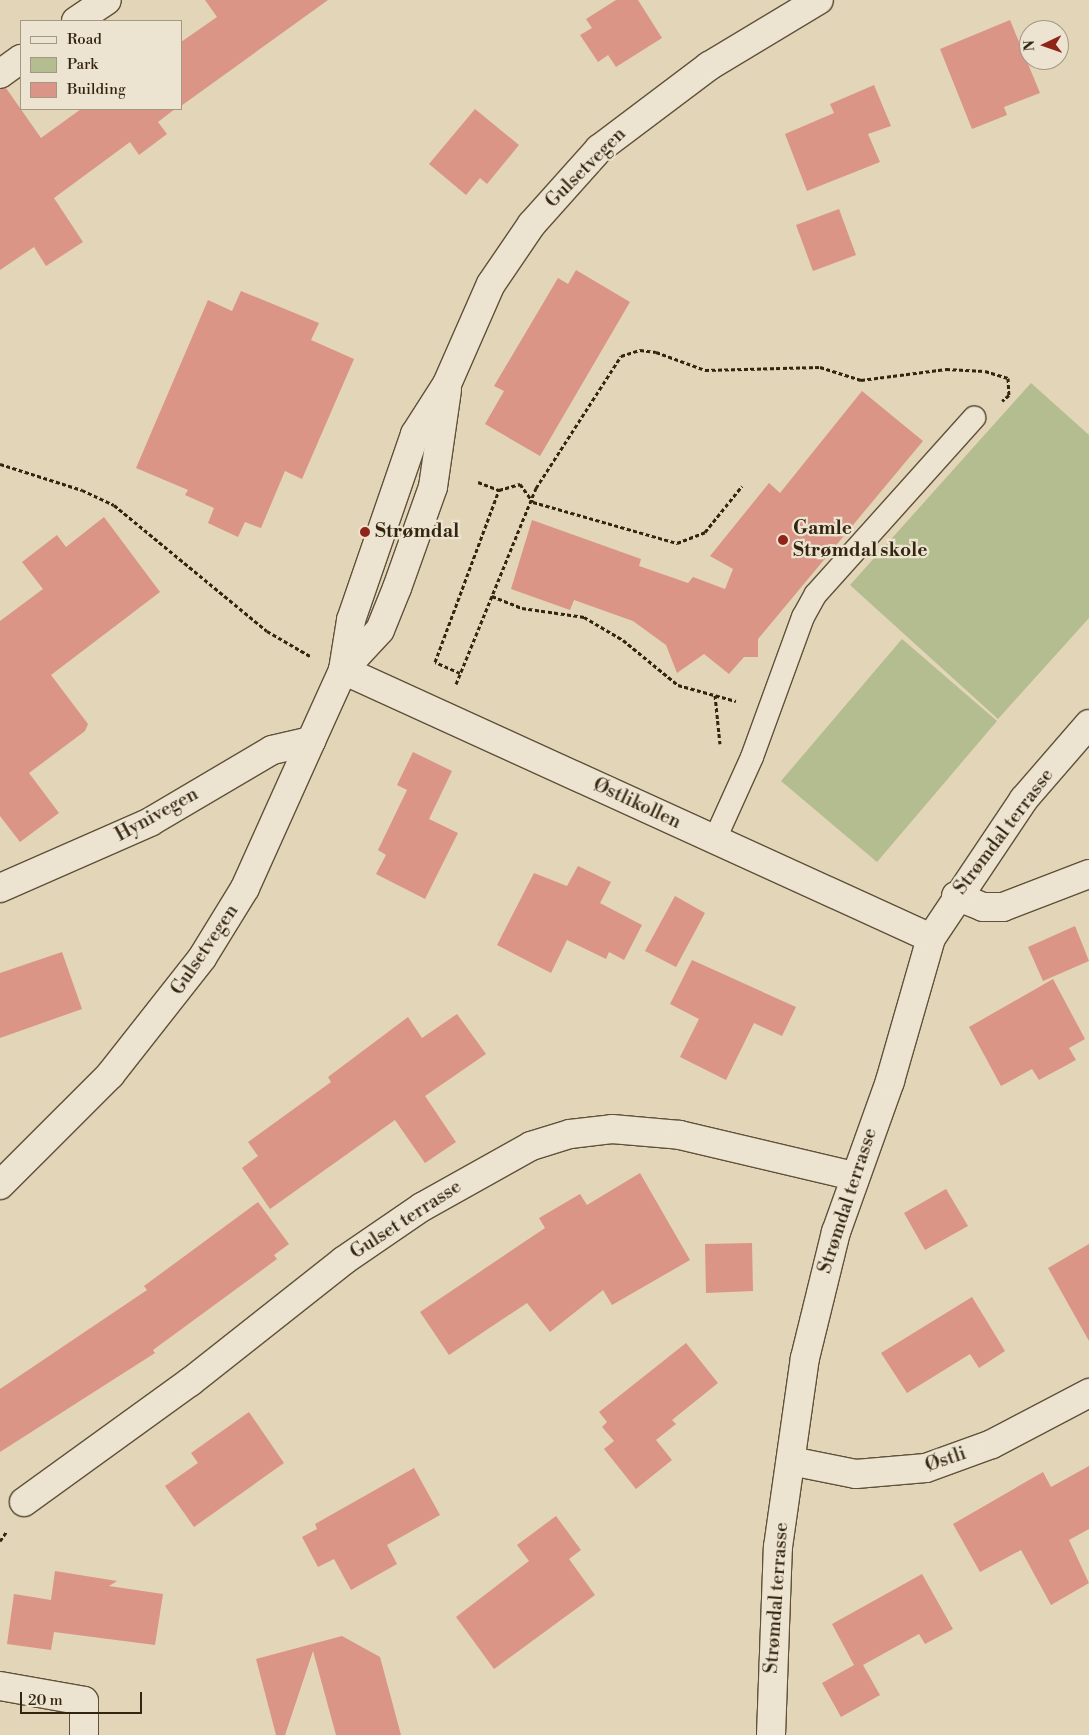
<!DOCTYPE html>
<html>
<head>
<meta charset="utf-8">
<style>
	body { margin:0 }
	#map { position:relative; width:1089px; height:1735px; overflow:hidden; background:#e2d5b8; font-family:"Libre Bodoni",serif }
	div>[style] { position:absolute }
	.green>* { inset:0; background:#b3bd8f }
	.building>* { inset:0; background:#db9586 }
	.path>* { height:3px; margin-top:-1.5px; transform-origin:0; background:repeating-linear-gradient(90deg,#34250f 0 4px,transparent 0 6.5px) }
	.roads { filter:drop-shadow(1px 0 #605139) drop-shadow(-1px 0 #605139) drop-shadow(0 1px #605139) drop-shadow(0 -1px #605139) }
	.service>* { height:22px; margin:-11px; padding:0 11px; transform-origin:11px; border-radius:11px; background:#ece4d1 }
	.minor>* { height:28px; margin:-14px; padding:0 14px; transform-origin:14px; border-radius:14px; background:#ece4d1 }
	.tertiary>* { height:28px; margin:-14px; padding:0 14px; transform-origin:14px; border-radius:14px; background:#ece4d1 }
	.secondary>* { height:28px; margin:-14px; padding:0 14px; transform-origin:14px; border-radius:14px; background:#ece4d1 }
	.dots>* { width:14px; height:14px; translate:-50% -50%; box-sizing:border-box; border:2px solid #ece4d1; border-radius:50% }
	span { translate:-50% -50%; white-space:nowrap; text-align:center; line-height:1.15; -webkit-text-stroke:4.5px #ece4d1; paint-order:stroke }
	.street-label { font-size:19px; color:#34250f }
	.poi-label { font-size:19px; color:#34250f; font-weight:700 }
	.left { translate:0 -50%; text-align:left }
	.legend { position:absolute; left:20px; top:20px; width:162px; height:90px; box-sizing:border-box; background:#ece4d1; border:1px solid #a29883; margin:0; padding:6px 9px; list-style:none; font-size:15px; color:#34250f }
	.legend li { display:flex; align-items:center; gap:10px; height:25px }
	.legend b { width:25px; border:1px solid #a29883 }
	.north { position:absolute; left:1019px; top:20px; width:50px; height:50px; box-sizing:border-box; background:#ece4d1; border:1px solid #a29883; border-radius:50%; rotate:267deg; font-size:14px; font-weight:700; line-height:20px; text-align:center; color:#34250f }
	.north::after { content:''; display:block; margin:auto; width:18px; height:22px; background:#8f2418; clip-path:polygon(50% 0,100% 100%,50% 72%,0 100%) }
	.scale { position:absolute; left:20px; top:1692px; width:122px; height:22px; box-sizing:border-box; border:2px solid #34250f; border-top:0; padding-left:6px; font-size:15px; line-height:18px; white-space:nowrap; color:#34250f; -webkit-text-stroke:4px #ece4d1; paint-order:stroke }
</style>
</head>
<body>
<div id="map">
	<div class="green">
		<div style="clip-path:polygon(1031px 383px,1089px 435px,1089px 618px,998px 719px,850px 585px)"></div>
		<div style="clip-path:polygon(902px 639px,997px 721px,877px 862px,781px 781px)"></div>
	</div>
	<div class="building">
		<div style="clip-path:polygon(205px 0,328px 0,181px 106px,181px 42px,217px 17px)"></div>
		<div style="clip-path:polygon(616px 0,638px 0,662px 38px,616px 67px,608px 55px,598px 62px,580px 35px,592px 28px,586px 19px)"></div>
		<div style="clip-path:polygon(1010px 20px,1040px 93px,1004px 107px,1007px 115px,972px 129px,940px 49px)"></div>
		<div style="clip-path:polygon(874px 85px,891px 126px,868px 134px,880px 162px,807px 191px,785px 134px,834px 113px,830px 104px)"></div>
		<div style="clip-path:polygon(6px 88px,41px 138px,81px 109px,175px 109px,158px 122px,167px 134px,139px 155px,130px 142px,54px 198px,83px 242px,46px 266px,34px 247px,0 270px,0 89px)"></div>
		<div style="clip-path:polygon(475px 109px,519px 145px,487px 184px,480px 178px,466px 195px,429px 164px)"></div>
		<div style="clip-path:polygon(839px 209px,856px 255px,813px 271px,796px 225px)"></div>
		<div style="clip-path:polygon(576px 270px,630px 302px,540px 456px,485px 424px,504px 391px,494px 386px,558px 278px,568px 284px)"></div>
		<div style="clip-path:polygon(241px 291px,319px 323px,311px 340px,354px 359px,302px 479px,285px 471px,261px 528px,245px 522px,238px 537px,208px 523px,214px 508px,185px 495px,188px 490px,136px 468px,208px 300px,232px 311px)"></div>
		<div style="clip-path:polygon(862px 391px,923px 441px,758px 639px,758px 657px,744px 657px,729px 674px,704px 654px,677px 673px,666px 645px,633px 621px,574px 600px,570px 610px,511px 589px,532px 520px,641px 559px,639px 566px,688px 583px,693px 577px,725px 589px,733px 569px,710px 556px,769px 483px,780px 493px)"></div>
		<div style="clip-path:polygon(104px 517px,160px 592px,51px 675px,88px 724px,85px 731px,29px 773px,59px 813px,20px 842px,0 816px,0 621px,43px 589px,22px 562px,57px 535px,66px 547px)"></div>
		<div style="clip-path:polygon(413px 752px,452px 771px,429px 819px,458px 833px,425px 899px,376px 874px,386px 855px,378px 850px,407px 790px,397px 785px)"></div>
		<div style="clip-path:polygon(578px 866px,611px 882px,600px 903px,642px 925px,624px 960px,609px 952px,606px 959px,567px 940px,551px 973px,497px 945px,534px 873px,567px 886px)"></div>
		<div style="clip-path:polygon(675px 896px,705px 913px,676px 967px,645px 951px)"></div>
		<div style="clip-path:polygon(1075px 926px,1089px 961px,1043px 981px,1028px 947px)"></div>
		<div style="clip-path:polygon(62px 952px,82px 1009px,0 1038px,0 973px)"></div>
		<div style="clip-path:polygon(692px 960px,796px 1007px,782px 1036px,754px 1023px,726px 1080px,680px 1057px,699px 1019px,670px 1004px)"></div>
		<div style="clip-path:polygon(1053px 979px,1085px 1039px,1069px 1048px,1076px 1060px,1039px 1080px,1032px 1069px,1001px 1086px,969px 1027px)"></div>
		<div style="clip-path:polygon(457px 1014px,486px 1054px,425px 1096px,456px 1142px,425px 1163px,395px 1120px,270px 1209px,242px 1168px,258px 1156px,248px 1142px,331px 1082px,328px 1077px,408px 1017px,422px 1038px)"></div>
		<div style="clip-path:polygon(640px 1173px,690px 1260px,612px 1305px,603px 1290px,550px 1332px,527px 1303px,449px 1355px,420px 1312px,545px 1228px,539px 1218px,580px 1194px,587px 1205px)"></div>
		<div style="clip-path:polygon(946px 1189px,968px 1226px,925px 1250px,904px 1213px)"></div>
		<div style="clip-path:polygon(258px 1202px,289px 1244px,274px 1255px,277px 1259px,153px 1350px,155px 1353px,0 1452px,0 1389px,147px 1290px,144px 1286px)"></div>
		<div style="clip-path:polygon(752px 1243px,753px 1291px,706px 1293px,705px 1244px)"></div>
		<div style="clip-path:polygon(1089px 1244px,1089px 1341px,1048px 1268px)"></div>
		<div style="clip-path:polygon(972px 1297px,1005px 1351px,979px 1368px,970px 1354px,907px 1393px,881px 1353px)"></div>
		<div style="clip-path:polygon(686px 1343px,718px 1383px,672px 1420px,676px 1424px,656px 1440px,672px 1460px,636px 1489px,604px 1449px,614px 1441px,602px 1427px,607px 1422px,599px 1412px)"></div>
		<div style="clip-path:polygon(249px 1412px,284px 1463px,194px 1527px,165px 1486px,198px 1463px,191px 1453px)"></div>
		<div style="clip-path:polygon(1089px 1466px,1089px 1529px,1069px 1540px,1089px 1583px,1051px 1605px,1021px 1550px,980px 1572px,953px 1524px,1043px 1472px,1051px 1487px)"></div>
		<div style="clip-path:polygon(414px 1468px,440px 1515px,387px 1545px,397px 1564px,351px 1590px,334px 1559px,318px 1567px,302px 1537px,317px 1529px,315px 1524px)"></div>
		<div style="clip-path:polygon(556px 1516px,581px 1550px,569px 1559px,595px 1595px,494px 1669px,456px 1617px,529px 1561px,517px 1545px)"></div>
		<div style="clip-path:polygon(55px 1571px,117px 1581px,109px 1586px,163px 1594px,155px 1645px,54px 1632px,51px 1650px,7px 1644px,14px 1594px,51px 1600px)"></div>
		<div style="clip-path:polygon(922px 1574px,953px 1629px,925px 1644px,919px 1634px,863px 1665px,880px 1695px,841px 1717px,822px 1683px,854px 1665px,832px 1624px)"></div>
		<div style="clip-path:polygon(342px 1636px,380px 1657px,401px 1735px,336px 1735px,313px 1651px,285px 1735px,276px 1735px,256px 1659px)"></div>
	</div>
	<div class="path">
		<div style="left:0;top:464px;width:86px;rotate:17.6deg"></div>
		<div style="left:82px;top:490px;width:35px;rotate:25deg"></div>
		<div style="left:114px;top:505px;width:198px;rotate:39.5deg"></div>
		<div style="left:267px;top:631px;width:50px;rotate:30.2deg"></div>
		<div style="left:478px;top:482px;width:22px;rotate:21deg"></div>
		<div style="left:499px;top:490px;width:22px;rotate:-16deg"></div>
		<div style="left:520px;top:484px;width:22px;rotate:54deg"></div>
		<div style="left:533px;top:502px;width:150px;rotate:15.9deg"></div>
		<div style="left:677px;top:543px;width:30px;rotate:-21deg"></div>
		<div style="left:705px;top:532px;width:59px;rotate:-51.2deg"></div>
		<div style="left:492px;top:596px;width:32px;rotate:22deg"></div>
		<div style="left:522px;top:608px;width:63px;rotate:8.3deg"></div>
		<div style="left:584px;top:617px;width:45px;rotate:30.5deg"></div>
		<div style="left:623px;top:640px;width:71px;rotate:39.3deg"></div>
		<div style="left:678px;top:685px;width:60px;rotate:15.4deg"></div>
		<div style="left:460px;top:673px;width:27px;rotate:-156deg"></div>
		<div style="left:435px;top:662px;width:184px;rotate:-69.6deg"></div>
		<div style="left:456px;top:684px;width:212px;rotate:-67.8deg"></div>
		<div style="left:536px;top:488px;width:157px;rotate:-57.2deg"></div>
		<div style="left:621px;top:356px;width:20px;rotate:-18deg"></div>
		<div style="left:640px;top:350px;width:16px;rotate:7deg"></div>
		<div style="left:656px;top:352px;width:52px;rotate:20.2deg"></div>
		<div style="left:705px;top:370px;width:115px;rotate:-1.5deg"></div>
		<div style="left:820px;top:367px;width:43px;rotate:17.6deg"></div>
		<div style="left:861px;top:380px;width:86px;rotate:-7.4deg"></div>
		<div style="left:946px;top:369px;width:39px;rotate:3deg"></div>
		<div style="left:985px;top:371px;width:24px;rotate:17deg"></div>
		<div style="left:1008px;top:378px;width:17px;rotate:87deg"></div>
		<div style="left:1009px;top:395px;width:9px;rotate:139deg"></div>
		<div style="left:715px;top:695px;width:49px;rotate:84.2deg"></div>
		<div style="left:0;top:1541px;width:12px;rotate:-55deg"></div>
	</div>
	<div class="roads">
		<div class="service">
			<div style="left:715px;top:839px;width:90px;rotate:-65.7deg"></div>
			<div style="left:752px;top:757px;width:149px;rotate:-70deg"></div>
			<div style="left:803px;top:617px;width:26px;rotate:-61deg"></div>
			<div style="left:816px;top:594px;width:237px;rotate:-48.1deg"></div>
		</div>
		<div class="minor">
			<div style="left:76px;top:21px;width:37px;rotate:-34deg"></div>
			<div style="left:0;top:74px;width:26px;rotate:-36deg"></div>
			<div style="left:343px;top:670px;width:646px;rotate:24.5deg"></div>
			<div style="left:956px;top:896px;width:29px;rotate:22deg"></div>
			<div style="left:983px;top:907px;width:20px"></div>
			<div style="left:1003px;top:907px;width:92px;rotate:-21deg"></div>
			<div style="left:791px;top:1461px;width:66px;rotate:11.3deg"></div>
			<div style="left:856px;top:1474px;width:70px;rotate:-4.9deg"></div>
			<div style="left:926px;top:1468px;width:70px;rotate:-20deg"></div>
			<div style="left:992px;top:1444px;width:110px;rotate:-27.7deg"></div>
			<div style="left:24px;top:1502px;width:205px;rotate:-35.9deg"></div>
			<div style="left:190px;top:1382px;width:195px;rotate:-38.3deg"></div>
			<div style="left:343px;top:1261px;width:96px;rotate:-34.4deg"></div>
			<div style="left:422px;top:1207px;width:125px;rotate:-29.2deg"></div>
			<div style="left:531px;top:1146px;width:41px;rotate:-17.1deg"></div>
			<div style="left:570px;top:1134px;width:42px;rotate:-6.8deg"></div>
			<div style="left:612px;top:1129px;width:68px;rotate:5deg"></div>
			<div style="left:680px;top:1135px;width:179px;rotate:13.3deg"></div>
			<div style="left:0;top:1686px;width:85px;rotate:10.1deg"></div>
			<div style="left:84px;top:1701px;width:34px;rotate:90deg"></div>
			<div style="left:771px;top:1735px;width:188px;rotate:-87.9deg"></div>
			<div style="left:778px;top:1547px;width:191px;rotate:-81.9deg"></div>
			<div style="left:805px;top:1358px;width:130px;rotate:-76.2deg"></div>
			<div style="left:836px;top:1232px;width:160px;rotate:-70.3deg"></div>
			<div style="left:890px;top:1081px;width:149px;rotate:-74deg"></div>
			<div style="left:931px;top:938px;width:167px;rotate:-56.2deg"></div>
			<div style="left:1024px;top:799px;width:99px;rotate:-49.1deg"></div>
		</div>
		<div class="tertiary">
			<div style="left:0;top:1185px;width:156px;rotate:-45deg"></div>
			<div style="left:110px;top:1075px;width:149px;rotate:-51.8deg"></div>
			<div style="left:202px;top:958px;width:82px;rotate:-58.4deg"></div>
			<div style="left:245px;top:888px;width:161px;rotate:-65.8deg"></div>
		</div>
		<div class="secondary">
			<div style="left:343px;top:670px;width:54px;rotate:-47.2deg"></div>
			<div style="left:380px;top:630px;width:45px;rotate:-68deg"></div>
			<div style="left:397px;top:588px;width:107px;rotate:-70.4deg"></div>
			<div style="left:433px;top:487px;width:98px;rotate:-81.8deg"></div>
			<div style="left:0;top:888px;width:164px;rotate:-23.7deg"></div>
			<div style="left:150px;top:822px;width:142px;rotate:-30.5deg"></div>
			<div style="left:272px;top:750px;width:40px;rotate:-13deg"></div>
			<div style="left:311px;top:741px;width:78px;rotate:-65.7deg"></div>
			<div style="left:343px;top:670px;width:51px;rotate:-80.9deg"></div>
			<div style="left:351px;top:620px;width:197px;rotate:-71deg"></div>
			<div style="left:415px;top:434px;width:59px;rotate:-57.4deg"></div>
			<div style="left:447px;top:384px;width:109px;rotate:-66.3deg"></div>
			<div style="left:491px;top:284px;width:73px;rotate:-55.7deg"></div>
			<div style="left:532px;top:224px;width:101px;rotate:-48.2deg"></div>
			<div style="left:599px;top:149px;width:138px;rotate:-37deg"></div>
			<div style="left:709px;top:66px;width:128px;rotate:-31deg"></div>
		</div>
	</div>
	<div class="dots">
		<div style="left:365px;top:532px;background:#8f2418"></div>
		<div style="left:783px;top:540px;background:#8f2418"></div>
	</div>
	<div class="street-label">
		<span style="left:586px;top:168px;rotate:-45deg">Gulsetvegen</span>
		<span style="left:637px;top:804px;rotate:25deg">Østlikollen</span>
		<span style="left:157px;top:815px;rotate:-29deg">Hynivegen</span>
		<span style="left:1004px;top:832px;rotate:-53deg">Strømdal terrasse</span>
		<span style="left:205px;top:950px;rotate:-56deg">Gulsetvegen</span>
		<span style="left:848px;top:1201px;rotate:-72deg">Strømdal terrasse</span>
		<span style="left:406px;top:1220px;rotate:-33deg">Gulset terrasse</span>
		<span style="left:946px;top:1460px;rotate:-19deg">Østli</span>
		<span style="left:777px;top:1598px;rotate:-86deg">Strømdal terrasse</span>
	</div>
	<div class="poi-label">
		<span class="left" style="left:793px;top:540px">Gamle<br>Strømdal skole</span>
		<span class="left" style="left:375px;top:532px">Strømdal</span>
	</div>
	<ul class="legend">
	<li><b style="height:6px;background:#ece4d1"></b>Road</li>
	<li><b style="height:14px;background:#b3bd8f"></b>Park</li>
	<li><b style="height:14px;background:#db9586"></b>Building</li>
	</ul>
	<div class="north">N</div>
	<div class="scale">20 m</div>
</div>
</body>
</html>
